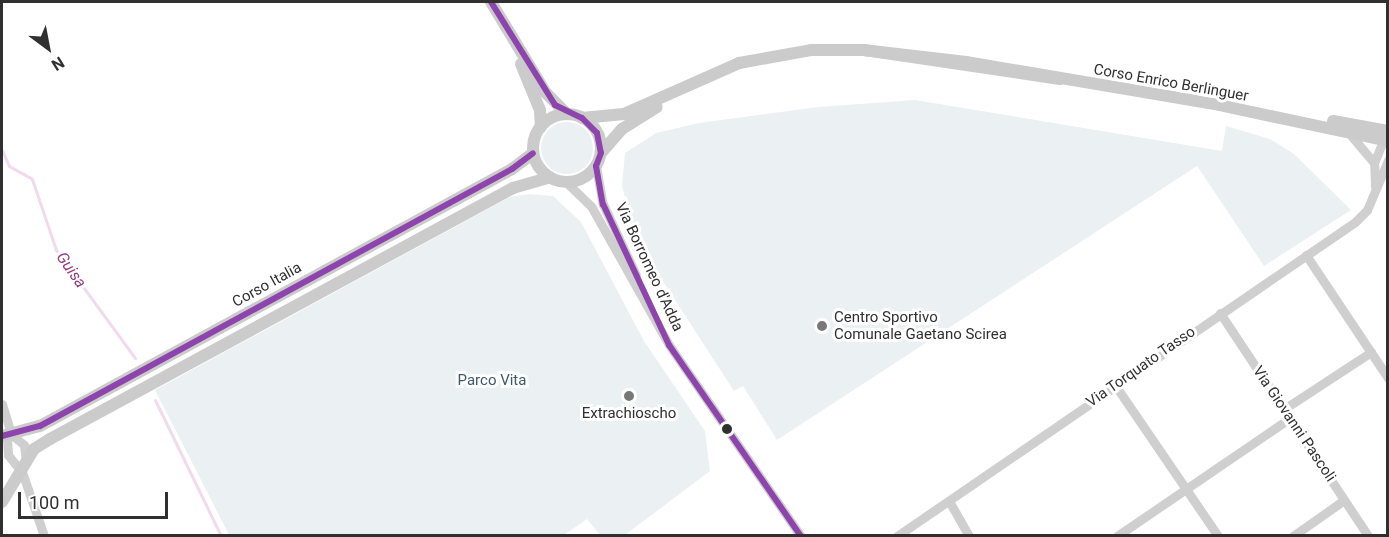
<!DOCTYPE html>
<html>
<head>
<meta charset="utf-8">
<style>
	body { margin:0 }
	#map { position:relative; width:1389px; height:537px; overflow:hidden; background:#fff; font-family:Roboto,sans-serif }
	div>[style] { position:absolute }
	.green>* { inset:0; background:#ebf1f3 }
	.round { border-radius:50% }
	.stream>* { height:3px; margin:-1.5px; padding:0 1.5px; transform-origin:1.5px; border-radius:1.5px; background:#f2daed }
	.street>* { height:9px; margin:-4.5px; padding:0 4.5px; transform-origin:4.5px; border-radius:4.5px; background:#cfcfcf }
	.secondary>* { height:12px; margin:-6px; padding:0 6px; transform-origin:6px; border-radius:6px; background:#cbcbcb }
	.secondary>.ring { margin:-6px; padding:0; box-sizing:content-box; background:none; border:12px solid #cbcbcb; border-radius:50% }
	.bus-1>* { height:6px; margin:-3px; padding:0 3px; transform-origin:3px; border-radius:3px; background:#8e44ad }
	.dots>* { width:16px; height:16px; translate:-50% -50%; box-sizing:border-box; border:3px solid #fff; border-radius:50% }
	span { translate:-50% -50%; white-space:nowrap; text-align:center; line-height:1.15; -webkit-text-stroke:6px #fff; paint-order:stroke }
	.street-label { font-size:15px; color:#303030 }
	.poi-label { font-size:15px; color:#303030 }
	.left { translate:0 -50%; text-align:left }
	.park-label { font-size:15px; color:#3c5a6c }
	.water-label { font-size:16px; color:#933c7f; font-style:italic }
	.frame { position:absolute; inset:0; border:3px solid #303030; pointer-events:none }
	.north { position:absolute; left:18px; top:18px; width:60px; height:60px; -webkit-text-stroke:4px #fff; paint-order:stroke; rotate:148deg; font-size:16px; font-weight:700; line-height:24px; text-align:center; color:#303030 }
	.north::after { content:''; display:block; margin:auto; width:21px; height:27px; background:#303030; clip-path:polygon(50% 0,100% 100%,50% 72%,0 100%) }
	.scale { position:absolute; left:18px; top:492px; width:150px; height:27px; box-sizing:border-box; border:3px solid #303030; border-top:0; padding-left:8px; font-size:18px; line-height:21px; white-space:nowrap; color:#303030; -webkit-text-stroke:4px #fff; paint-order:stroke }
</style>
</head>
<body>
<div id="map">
	<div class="green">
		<div style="clip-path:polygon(915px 100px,1222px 151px,1226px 126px,1270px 139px,1294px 154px,1351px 210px,1264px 266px,1197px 166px,777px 440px,743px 386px,734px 391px,636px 240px,622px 186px,625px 153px,656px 133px,699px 123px,818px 107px)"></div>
		<div class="round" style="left:541px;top:122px;width:52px;height:52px"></div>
		<div style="clip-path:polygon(530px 194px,553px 196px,581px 222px,644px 341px,705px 431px,710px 471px,625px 535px,600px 535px,587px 519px,564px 535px,229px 535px,155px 390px,510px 197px)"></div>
	</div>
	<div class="stream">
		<div style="left:2px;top:150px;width:17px;rotate:66deg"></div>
		<div style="left:9px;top:166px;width:26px;rotate:29deg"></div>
		<div style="left:32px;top:179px;width:75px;rotate:71.3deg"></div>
		<div style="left:56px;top:250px;width:134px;rotate:53.8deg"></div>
		<div style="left:155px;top:400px;width:151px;rotate:64.1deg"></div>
	</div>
	<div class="street">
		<div style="left:1349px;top:133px;width:39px;rotate:50deg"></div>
		<div style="left:596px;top:166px;width:39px;rotate:80deg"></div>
		<div style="left:603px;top:204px;width:78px;rotate:65.1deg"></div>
		<div style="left:567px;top:183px;width:33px;rotate:44deg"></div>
		<div style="left:591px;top:206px;width:159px;rotate:60.7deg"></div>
		<div style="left:669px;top:345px;width:232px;rotate:55.4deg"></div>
		<div style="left:1375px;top:186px;width:23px;rotate:-92deg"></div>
		<div style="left:1374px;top:163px;width:29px;rotate:-68deg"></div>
		<div style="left:1306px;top:255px;width:148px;rotate:56.3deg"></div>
		<div style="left:1220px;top:313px;width:268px;rotate:56.4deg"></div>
		<div style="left:1115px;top:385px;width:183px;rotate:55.7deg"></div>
		<div style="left:2px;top:404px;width:31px;rotate:73deg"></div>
		<div style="left:1284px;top:409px;width:104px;rotate:-33.2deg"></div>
		<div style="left:11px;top:434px;width:6px;rotate:129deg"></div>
		<div style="left:7px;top:439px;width:16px;rotate:86deg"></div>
		<div style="left:8px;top:455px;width:22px;rotate:51deg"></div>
		<div style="left:22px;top:472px;width:68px;rotate:71deg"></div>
		<div style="left:11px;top:434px;width:17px;rotate:40deg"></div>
		<div style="left:24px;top:445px;width:16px;rotate:83deg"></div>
		<div style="left:949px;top:501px;width:40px;rotate:60.3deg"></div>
		<div style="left:897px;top:536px;width:555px;rotate:-34.43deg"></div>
		<div style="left:1355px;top:222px;width:17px;rotate:-45deg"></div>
		<div style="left:1367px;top:210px;width:54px;rotate:-67.2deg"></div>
		<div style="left:1117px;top:536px;width:209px;rotate:-34.3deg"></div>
		<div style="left:1293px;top:536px;width:62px;rotate:-35.2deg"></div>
	</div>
	<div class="secondary">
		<div style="left:491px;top:2px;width:106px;rotate:58.9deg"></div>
		<div style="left:546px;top:93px;width:30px;rotate:45deg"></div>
		<div style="left:521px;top:64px;width:50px;rotate:67.6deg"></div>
		<div style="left:540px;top:110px;width:17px;rotate:87deg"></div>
		<div style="left:1060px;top:79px;width:199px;rotate:-171.6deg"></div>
		<div style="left:863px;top:50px;width:104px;rotate:6.6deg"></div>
		<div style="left:966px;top:62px;width:257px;rotate:9.6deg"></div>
		<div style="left:1219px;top:105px;width:173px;rotate:12deg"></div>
		<div class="ring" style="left:533px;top:114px;width:56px;height:56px"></div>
		<div style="left:582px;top:118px;width:42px;rotate:-5.4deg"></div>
		<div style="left:624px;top:114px;width:126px;rotate:-23.9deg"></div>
		<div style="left:739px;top:63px;width:73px;rotate:-10.2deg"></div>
		<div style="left:811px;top:50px;width:52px"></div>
		<div style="left:1333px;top:121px;width:56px;rotate:10.3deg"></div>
		<div style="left:601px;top:153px;width:32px;rotate:-49deg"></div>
		<div style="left:622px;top:129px;width:41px;rotate:-32.2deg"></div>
		<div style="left:2px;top:436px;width:39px;rotate:-15deg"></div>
		<div style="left:40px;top:426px;width:537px;rotate:-28.57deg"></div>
		<div style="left:512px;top:169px;width:26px;rotate:-37deg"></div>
		<div style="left:2px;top:502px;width:62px;rotate:-58.9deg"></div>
		<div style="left:34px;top:449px;width:19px;rotate:-32deg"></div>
		<div style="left:50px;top:439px;width:527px;rotate:-28.46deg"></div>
		<div style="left:513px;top:188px;width:36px;rotate:-16deg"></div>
	</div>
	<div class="bus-1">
		<div style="left:491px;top:2px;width:121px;rotate:58.1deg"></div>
		<div style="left:555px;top:105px;width:30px;rotate:26deg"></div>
		<div style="left:582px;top:118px;width:21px;rotate:45deg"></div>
		<div style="left:597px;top:133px;width:20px;rotate:79deg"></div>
		<div style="left:601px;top:153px;width:14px;rotate:111deg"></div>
		<div style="left:596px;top:166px;width:39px;rotate:80deg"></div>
		<div style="left:603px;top:204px;width:156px;rotate:64.9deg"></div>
		<div style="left:669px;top:345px;width:232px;rotate:55.4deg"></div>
		<div style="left:2px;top:436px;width:39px;rotate:-15deg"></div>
		<div style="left:40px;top:426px;width:537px;rotate:-28.57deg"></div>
		<div style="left:512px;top:169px;width:26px;rotate:-37deg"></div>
	</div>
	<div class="dots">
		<div style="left:822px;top:326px;background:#787878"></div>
		<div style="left:629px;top:396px;background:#787878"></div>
		<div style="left:727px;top:429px;background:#303030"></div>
	</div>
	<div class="street-label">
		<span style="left:1171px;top:83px;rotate:10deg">Corso Enrico Berlinguer</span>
		<span style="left:649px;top:267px;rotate:65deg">Via Borromeo d'Adda</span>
		<span style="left:267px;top:285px;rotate:-29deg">Corso Italia</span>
		<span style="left:1141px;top:367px;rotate:-35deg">Via Torquato Tasso</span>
		<span style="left:1294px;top:424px;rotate:56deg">Via Giovanni Pascoli</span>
	</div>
	<div class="poi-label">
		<span class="left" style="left:834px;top:326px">Centro Sportivo<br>Comunale Gaetano Scirea</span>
		<span style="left:629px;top:414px">Extrachioscho</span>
	</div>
	<div class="park-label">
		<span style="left:492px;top:381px">Parco Vita</span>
	</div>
	<div class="water-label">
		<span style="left:71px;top:270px;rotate:55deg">Guisa</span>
	</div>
	<div class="frame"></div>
	<div class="north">N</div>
	<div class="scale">100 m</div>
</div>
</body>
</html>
